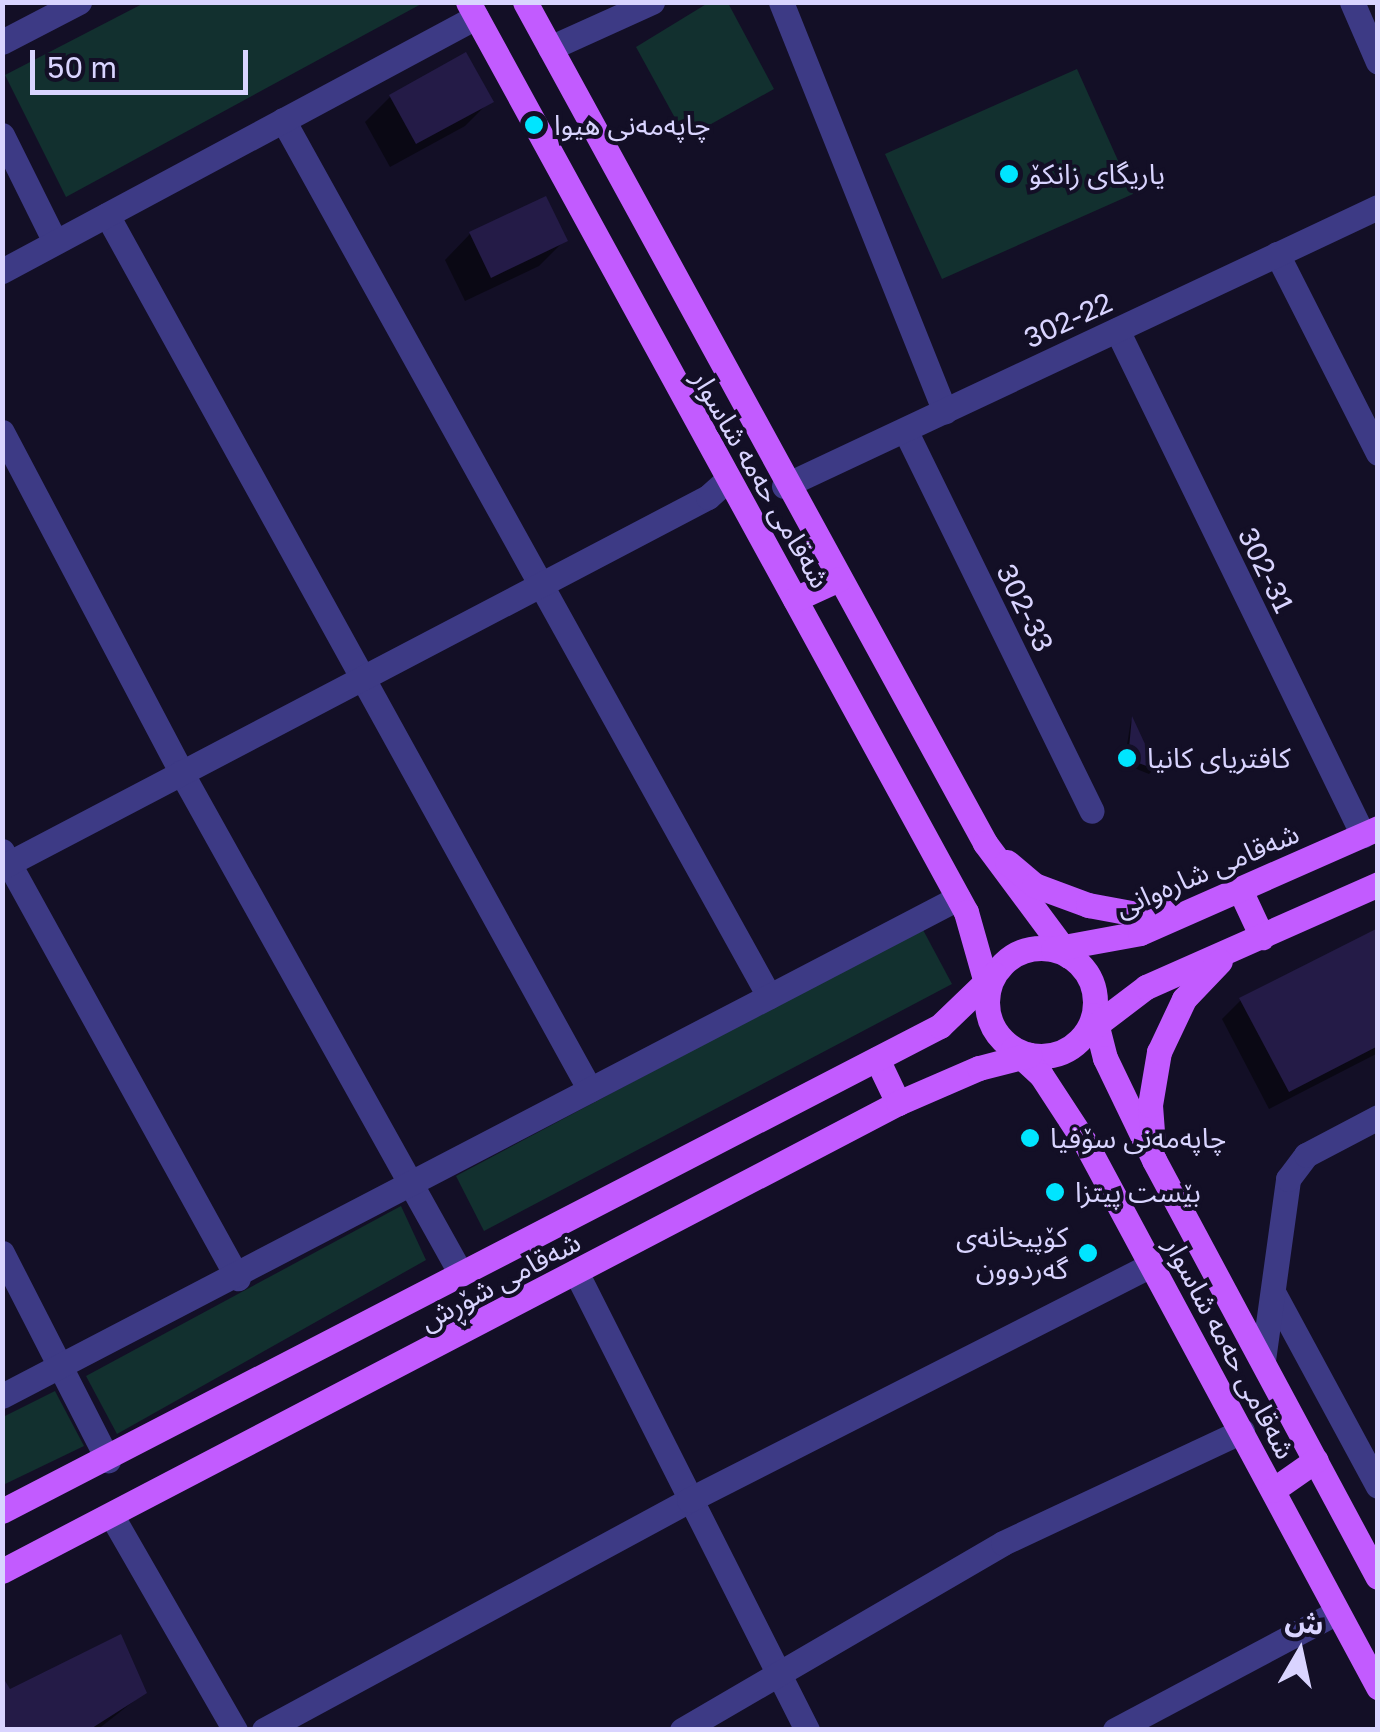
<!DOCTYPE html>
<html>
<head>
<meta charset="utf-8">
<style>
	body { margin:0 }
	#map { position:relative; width:1380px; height:1732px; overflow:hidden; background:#130f26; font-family:"Golos Text","Noto Sans Arabic",sans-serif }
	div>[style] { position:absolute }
	.green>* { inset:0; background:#12302f }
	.shadow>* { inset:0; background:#0007 }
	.building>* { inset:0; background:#241b47 }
	.minor>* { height:25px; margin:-12.5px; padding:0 12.5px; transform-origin:12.5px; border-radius:12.5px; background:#3d3a85 }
	.major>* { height:25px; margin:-12.5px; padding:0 12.5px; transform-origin:12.5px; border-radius:12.5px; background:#c25bff }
	.major>.ring { margin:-12.5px; padding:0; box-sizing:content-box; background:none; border:25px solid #c25bff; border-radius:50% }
	.dots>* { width:28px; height:28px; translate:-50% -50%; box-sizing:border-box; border:5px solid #130f26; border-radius:50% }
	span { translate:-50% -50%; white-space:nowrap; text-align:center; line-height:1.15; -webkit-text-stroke:8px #130f26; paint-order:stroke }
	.poi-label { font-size:28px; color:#d9d4ff }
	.left { translate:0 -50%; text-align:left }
	.right { translate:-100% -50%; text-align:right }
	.street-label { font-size:28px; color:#d9d4ff }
	.frame { position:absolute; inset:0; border:5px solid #d9d4ff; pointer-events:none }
	.north { position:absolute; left:1250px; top:1602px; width:100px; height:100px; -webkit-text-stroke:8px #130f26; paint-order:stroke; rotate:9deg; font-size:28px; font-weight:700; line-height:40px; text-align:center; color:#d9d4ff }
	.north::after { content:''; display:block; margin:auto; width:35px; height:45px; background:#d9d4ff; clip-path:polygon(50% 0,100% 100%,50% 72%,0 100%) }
	.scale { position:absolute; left:30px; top:50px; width:218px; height:45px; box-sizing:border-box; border:5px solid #d9d4ff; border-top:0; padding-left:12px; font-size:30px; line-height:35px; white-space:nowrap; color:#d9d4ff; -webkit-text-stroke:8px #130f26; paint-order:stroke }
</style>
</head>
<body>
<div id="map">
	<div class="green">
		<div style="clip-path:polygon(146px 2px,423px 2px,423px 3px,66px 197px,5px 75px)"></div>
		<div style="clip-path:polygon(708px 3px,728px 3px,774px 89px,686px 138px,636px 47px)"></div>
		<div style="clip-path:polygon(1077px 69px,1133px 194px,942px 279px,885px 154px)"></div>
		<div style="clip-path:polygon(922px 928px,952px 984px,484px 1231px,456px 1176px)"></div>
		<div style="clip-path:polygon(401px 1206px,426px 1260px,117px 1434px,86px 1376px)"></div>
		<div style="clip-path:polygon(55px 1391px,84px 1446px,3px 1485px,3px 1417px)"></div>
	</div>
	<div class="shadow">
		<div style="clip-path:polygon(390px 97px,490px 101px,465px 126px,390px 167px,365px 122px)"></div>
		<div style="clip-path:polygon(470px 234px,565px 240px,539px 266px,465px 301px,445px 260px)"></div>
		<div style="clip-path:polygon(1131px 720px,1154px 769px,1149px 774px,1124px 764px)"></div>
		<div style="clip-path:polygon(1378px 931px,1378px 1053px,1269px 1109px,1222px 1019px,1241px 1000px)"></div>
		<div style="clip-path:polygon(9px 1692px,144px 1693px,97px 1730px,2px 1730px)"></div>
	</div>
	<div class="building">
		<div style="clip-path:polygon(466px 52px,494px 102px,416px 144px,389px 95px)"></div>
		<div style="clip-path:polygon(546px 196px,568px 241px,491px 278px,469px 232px)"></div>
		<div style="clip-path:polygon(1132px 716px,1157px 770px,1128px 759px)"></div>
		<div style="clip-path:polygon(1378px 928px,1378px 1046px,1289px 1092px,1239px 998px)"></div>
		<div style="clip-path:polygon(121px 1634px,147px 1693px,89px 1730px,2px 1730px,2px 1676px,10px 1689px)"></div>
	</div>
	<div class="minor">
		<div style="left:781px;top:2px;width:441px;rotate:68.2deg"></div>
		<div style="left:1352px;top:2px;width:65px;rotate:66.6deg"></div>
		<div style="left:2px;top:42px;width:87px;rotate:-27.5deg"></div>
		<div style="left:550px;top:48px;width:112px;rotate:-24.3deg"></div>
		<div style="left:283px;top:120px;width:1002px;rotate:60.98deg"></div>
		<div style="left:2px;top:135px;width:119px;rotate:63.6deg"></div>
		<div style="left:107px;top:215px;width:999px;rotate:61.1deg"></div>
		<div style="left:1277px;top:254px;width:223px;rotate:63.1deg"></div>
		<div style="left:2px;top:271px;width:538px;rotate:-28.19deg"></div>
		<div style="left:1117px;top:330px;width:562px;rotate:64.03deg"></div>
		<div style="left:905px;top:430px;width:424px;rotate:63.9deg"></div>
		<div style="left:2px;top:432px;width:384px;rotate:62.2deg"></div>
		<div style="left:181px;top:772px;width:575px;rotate:60.85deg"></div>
		<div style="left:784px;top:486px;width:656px;rotate:-25.16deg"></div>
		<div style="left:2px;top:851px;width:488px;rotate:61.1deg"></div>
		<div style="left:2px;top:867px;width:797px;rotate:-27.66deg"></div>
		<div style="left:708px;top:497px;width:24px;rotate:-42deg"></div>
		<div style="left:2px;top:1253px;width:233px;rotate:62.9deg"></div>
		<div style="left:577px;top:1274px;width:511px;rotate:63.23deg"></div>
		<div style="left:1274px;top:1294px;width:218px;rotate:61.6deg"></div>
		<div style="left:1263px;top:1360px;width:183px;rotate:-82.1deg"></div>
		<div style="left:1288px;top:1179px;width:30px;rotate:-53deg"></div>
		<div style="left:1306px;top:1155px;width:81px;rotate:-27.8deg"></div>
		<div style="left:2px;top:1396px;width:1078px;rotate:-27.52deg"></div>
		<div style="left:113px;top:1518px;width:245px;rotate:60.1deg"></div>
		<div style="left:264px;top:1730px;width:483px;rotate:-28.4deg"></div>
		<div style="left:689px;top:1500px;width:518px;rotate:-26.96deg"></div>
		<div style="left:682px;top:1730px;width:371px;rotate:-30.2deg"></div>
		<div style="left:1003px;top:1543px;width:264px;rotate:-25.1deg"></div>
		<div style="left:1115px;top:1730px;width:251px;rotate:-28deg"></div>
	</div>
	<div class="major">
		<div style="left:468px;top:2px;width:1037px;rotate:61.31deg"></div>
		<div style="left:966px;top:912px;width:81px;rotate:74.2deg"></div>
		<div style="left:525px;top:2px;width:959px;rotate:61.32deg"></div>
		<div style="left:985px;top:843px;width:141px;rotate:53.4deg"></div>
		<div style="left:795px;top:599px;width:48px;rotate:-24.4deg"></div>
		<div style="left:1007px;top:862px;width:35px;rotate:40deg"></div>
		<div style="left:1034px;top:885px;width:58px;rotate:20.3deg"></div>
		<div style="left:1088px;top:905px;width:55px;rotate:10.5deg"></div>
		<div style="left:1142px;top:915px;width:32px;rotate:-5deg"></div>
		<div style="left:1241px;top:892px;width:50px;rotate:65deg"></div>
		<div class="ring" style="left:987px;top:948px;width:83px;height:83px"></div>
		<div style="left:1053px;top:949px;width:88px;rotate:-10.4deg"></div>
		<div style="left:1140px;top:933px;width:260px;rotate:-23.8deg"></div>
		<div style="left:1094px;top:1015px;width:44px;rotate:75.7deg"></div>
		<div style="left:1105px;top:1058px;width:113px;rotate:64.3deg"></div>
		<div style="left:1154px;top:1160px;width:473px;rotate:61.8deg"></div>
		<div style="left:1088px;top:1031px;width:73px;rotate:-37.2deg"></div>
		<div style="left:1146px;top:987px;width:254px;rotate:-23.9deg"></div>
		<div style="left:1013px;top:1049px;width:38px;rotate:43deg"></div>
		<div style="left:1041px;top:1075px;width:82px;rotate:56.9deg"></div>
		<div style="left:1086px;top:1144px;width:617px;rotate:61.73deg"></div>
		<div style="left:877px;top:1059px;width:49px;rotate:64.5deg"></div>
		<div style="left:1153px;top:1145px;width:40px;rotate:-94.3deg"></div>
		<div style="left:1150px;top:1105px;width:54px;rotate:-80.4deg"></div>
		<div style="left:1159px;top:1052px;width:59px;rotate:-64.7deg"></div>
		<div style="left:1184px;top:999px;width:52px;rotate:-46.5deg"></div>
		<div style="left:1273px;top:1490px;width:52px;rotate:-34.9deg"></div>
		<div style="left:2px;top:1511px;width:1056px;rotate:-27.34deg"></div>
		<div style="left:940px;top:1026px;width:75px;rotate:-43.9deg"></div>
		<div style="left:2px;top:1571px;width:1011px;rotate:-27.58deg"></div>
		<div style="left:898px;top:1103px;width:88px;rotate:-23.4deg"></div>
		<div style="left:979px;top:1068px;width:52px;rotate:-14.6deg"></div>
	</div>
	<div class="dots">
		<div style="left:534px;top:125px;background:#00e5ff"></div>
		<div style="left:1009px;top:174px;background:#00e5ff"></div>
		<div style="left:1127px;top:758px;background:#00e5ff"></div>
		<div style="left:1030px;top:1138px;background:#00e5ff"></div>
		<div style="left:1055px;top:1192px;background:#00e5ff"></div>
		<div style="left:1088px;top:1253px;background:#00e5ff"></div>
	</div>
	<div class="poi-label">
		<span class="left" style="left:554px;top:125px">چاپەمەنی هیوا</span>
		<span class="left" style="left:1029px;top:174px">یاریگای زانکۆ</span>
		<span class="left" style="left:1147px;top:758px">کافتریای کانیا</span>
		<span class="left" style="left:1050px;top:1138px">چاپەمەنی سۆفیا</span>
		<span class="left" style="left:1075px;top:1192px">بێست پیتزا</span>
		<span class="right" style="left:1068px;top:1253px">کۆپیخانەی<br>گەردوون</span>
	</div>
	<div class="street-label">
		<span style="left:1068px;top:320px;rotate:-25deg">302-22</span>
		<span style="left:761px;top:479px;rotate:60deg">شەقامی حەمە شاسوار</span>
		<span style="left:1266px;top:570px;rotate:64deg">302-31</span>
		<span style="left:1025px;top:608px;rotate:64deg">302-33</span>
		<span style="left:1207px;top:870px;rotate:-23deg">شەقامی شارەوانی</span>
		<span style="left:500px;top:1281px;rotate:-28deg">شەقامی شۆڕش</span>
		<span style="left:1230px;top:1348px;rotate:62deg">شەقامی حەمە شاسوار</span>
	</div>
	<div class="frame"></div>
	<div class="north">ش</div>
	<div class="scale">50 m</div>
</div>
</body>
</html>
